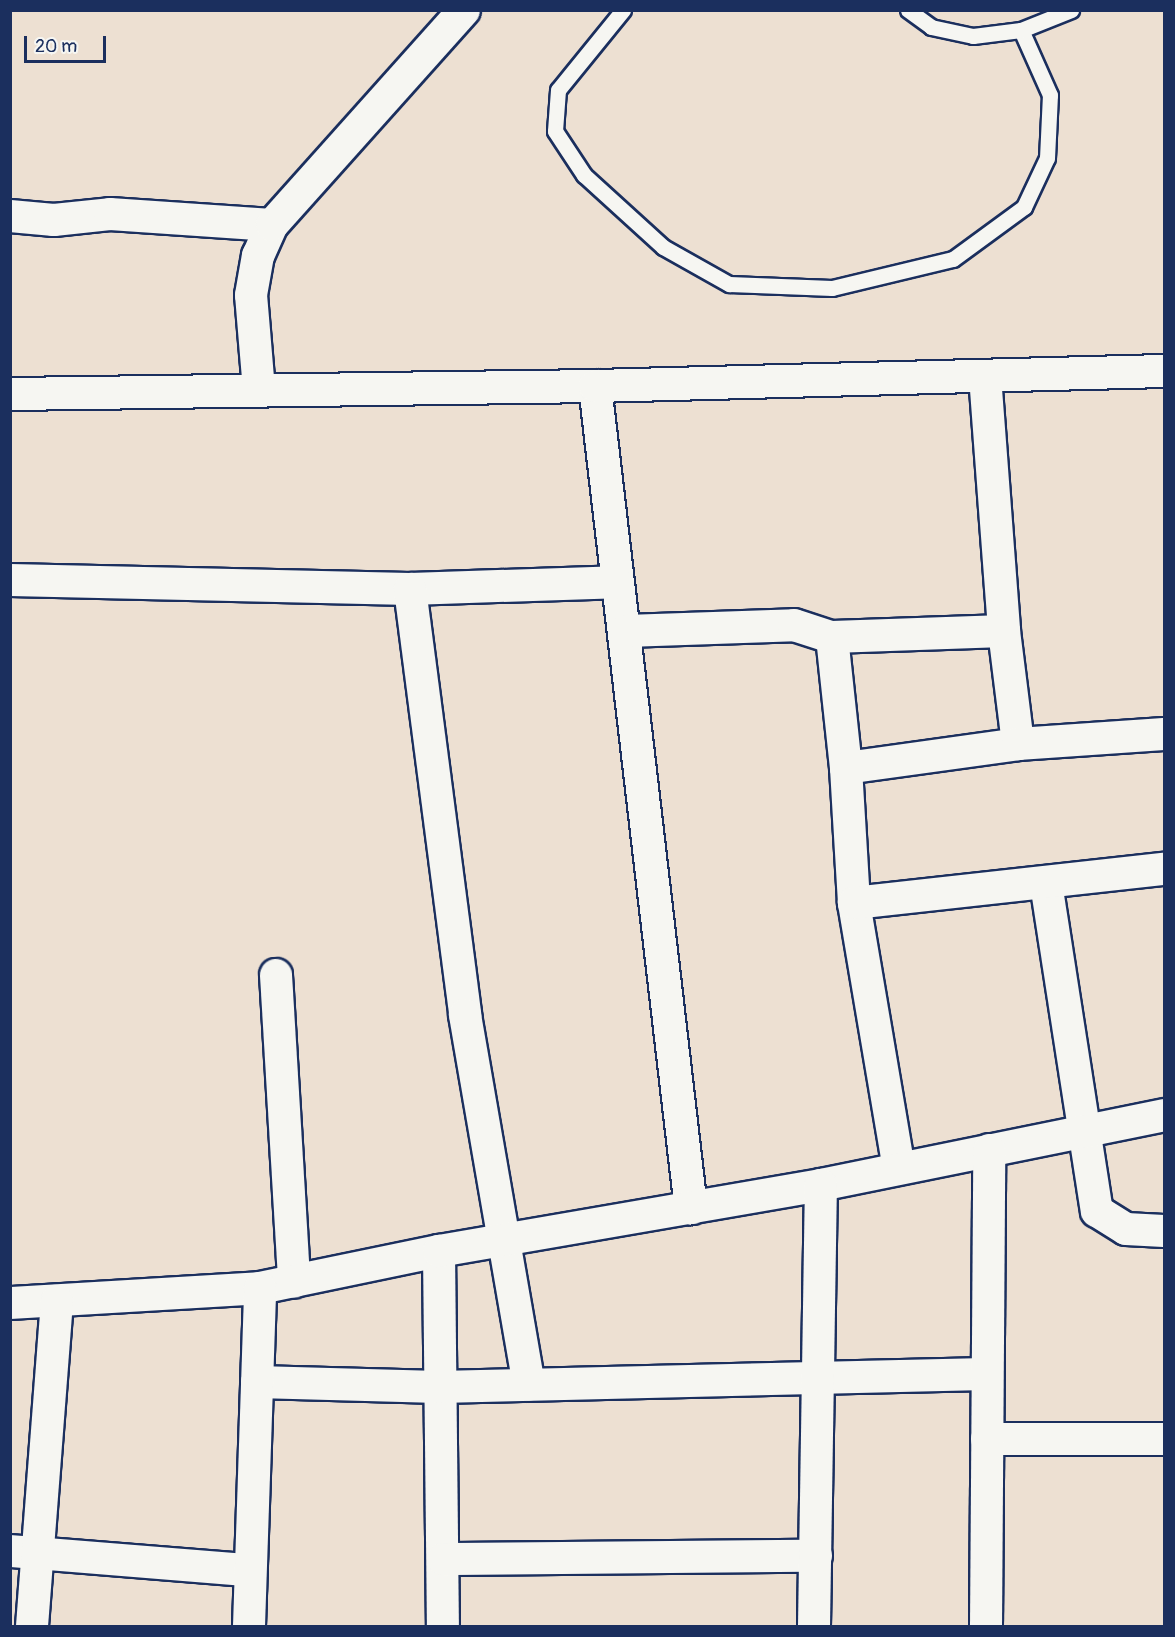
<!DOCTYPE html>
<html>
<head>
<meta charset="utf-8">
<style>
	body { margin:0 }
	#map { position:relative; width:1175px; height:1637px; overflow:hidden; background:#ede0d2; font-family:Pangolin,sans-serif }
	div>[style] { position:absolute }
	.roads { filter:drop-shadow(2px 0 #1b2f5e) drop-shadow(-2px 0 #1b2f5e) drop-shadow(0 2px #1b2f5e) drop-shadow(0 -2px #1b2f5e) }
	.service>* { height:15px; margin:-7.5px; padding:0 7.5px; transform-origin:7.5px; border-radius:7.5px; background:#f6f6f2 }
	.minor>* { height:32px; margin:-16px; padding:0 16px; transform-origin:16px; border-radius:16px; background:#f6f6f2 }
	span { translate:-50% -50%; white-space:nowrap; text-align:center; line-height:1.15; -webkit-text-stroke:6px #f6f6f2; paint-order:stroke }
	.frame { position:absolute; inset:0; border:12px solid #1b2f5e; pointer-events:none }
	.scale { position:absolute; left:24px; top:36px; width:82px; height:27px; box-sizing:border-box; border:3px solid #1b2f5e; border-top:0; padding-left:8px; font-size:18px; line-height:21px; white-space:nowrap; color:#1b2f5e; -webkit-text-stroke:4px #f6f6f2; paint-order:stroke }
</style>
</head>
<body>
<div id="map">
	<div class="roads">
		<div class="service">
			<div style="left:623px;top:10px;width:103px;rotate:129.1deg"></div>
			<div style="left:558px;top:90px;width:41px;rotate:94.2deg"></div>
			<div style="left:555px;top:131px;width:53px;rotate:56.6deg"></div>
			<div style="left:584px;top:175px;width:107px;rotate:42.3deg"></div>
			<div style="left:663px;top:247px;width:76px;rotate:29.3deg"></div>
			<div style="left:729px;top:284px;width:103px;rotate:2.2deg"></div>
			<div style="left:832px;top:288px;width:124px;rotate:-13.5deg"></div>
			<div style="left:953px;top:259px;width:88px;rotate:-36.2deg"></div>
			<div style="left:1024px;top:207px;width:54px;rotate:-64.9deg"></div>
			<div style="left:1047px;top:158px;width:63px;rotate:-87.3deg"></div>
			<div style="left:1050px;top:95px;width:71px;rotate:-114deg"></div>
			<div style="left:908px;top:10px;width:29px;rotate:36deg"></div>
			<div style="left:931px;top:27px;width:43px;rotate:12.1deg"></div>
			<div style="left:973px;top:36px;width:48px;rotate:-7.1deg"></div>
			<div style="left:1021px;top:30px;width:54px;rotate:-21.8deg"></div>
		</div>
		<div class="minor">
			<div style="left:10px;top:216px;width:44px;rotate:5.2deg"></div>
			<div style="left:54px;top:220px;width:56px;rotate:-6.1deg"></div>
			<div style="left:110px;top:214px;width:162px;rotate:3.9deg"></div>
			<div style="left:985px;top:376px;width:256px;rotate:85.7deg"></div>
			<div style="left:1004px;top:631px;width:114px;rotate:82.9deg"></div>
			<div style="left:595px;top:386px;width:828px;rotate:83.34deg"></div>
			<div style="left:259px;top:390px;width:95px;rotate:-94.8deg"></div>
			<div style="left:251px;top:295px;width:40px;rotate:-80deg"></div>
			<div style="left:258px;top:256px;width:34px;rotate:-66deg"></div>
			<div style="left:272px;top:225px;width:288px;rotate:-48.2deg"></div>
			<div style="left:10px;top:394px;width:585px;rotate:-0.78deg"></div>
			<div style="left:595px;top:386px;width:569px;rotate:-1.51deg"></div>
			<div style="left:10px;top:580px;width:400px;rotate:1.3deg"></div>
			<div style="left:410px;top:589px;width:206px;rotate:-1.9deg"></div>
			<div style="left:410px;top:589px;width:430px;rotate:82.6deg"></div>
			<div style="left:465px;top:1015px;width:375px;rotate:80.2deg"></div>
			<div style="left:626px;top:631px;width:168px;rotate:-2deg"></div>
			<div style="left:794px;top:625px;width:40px;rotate:18deg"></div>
			<div style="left:832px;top:637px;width:172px;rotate:-2deg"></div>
			<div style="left:832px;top:637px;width:132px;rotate:83.9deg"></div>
			<div style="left:846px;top:768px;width:135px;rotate:86.6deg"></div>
			<div style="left:854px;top:903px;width:269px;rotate:80.4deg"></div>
			<div style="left:846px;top:768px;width:174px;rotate:-7.9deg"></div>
			<div style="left:1018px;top:744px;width:146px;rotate:-3.9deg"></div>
			<div style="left:1046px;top:883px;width:332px;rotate:81.2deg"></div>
			<div style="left:1097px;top:1211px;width:34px;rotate:32deg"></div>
			<div style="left:1126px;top:1229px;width:38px;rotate:3deg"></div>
			<div style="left:854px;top:903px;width:312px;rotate:-6.3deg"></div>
			<div style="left:276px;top:975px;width:307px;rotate:86.6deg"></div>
			<div style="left:439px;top:1251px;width:375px;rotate:89.4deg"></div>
			<div style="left:10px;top:1303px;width:250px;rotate:-3.4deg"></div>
			<div style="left:260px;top:1288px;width:183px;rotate:-11.7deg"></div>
			<div style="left:439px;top:1251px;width:388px;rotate:-9.8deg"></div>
			<div style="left:821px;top:1185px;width:350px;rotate:-11.5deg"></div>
			<div style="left:257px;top:1382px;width:182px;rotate:1.6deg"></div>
			<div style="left:439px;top:1387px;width:547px;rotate:-1.36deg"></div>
			<div style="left:987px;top:1439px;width:177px"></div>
			<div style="left:10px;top:1551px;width:239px;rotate:4.6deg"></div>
			<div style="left:443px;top:1559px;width:373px;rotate:-0.5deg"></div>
			<div style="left:32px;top:1626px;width:326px;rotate:-85.6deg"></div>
			<div style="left:249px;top:1626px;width:338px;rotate:-88.1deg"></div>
			<div style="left:814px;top:1626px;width:441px;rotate:-89.1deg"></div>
			<div style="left:986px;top:1626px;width:476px;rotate:-89.6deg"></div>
		</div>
	</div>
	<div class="frame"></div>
	<div class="scale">20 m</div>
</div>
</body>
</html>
